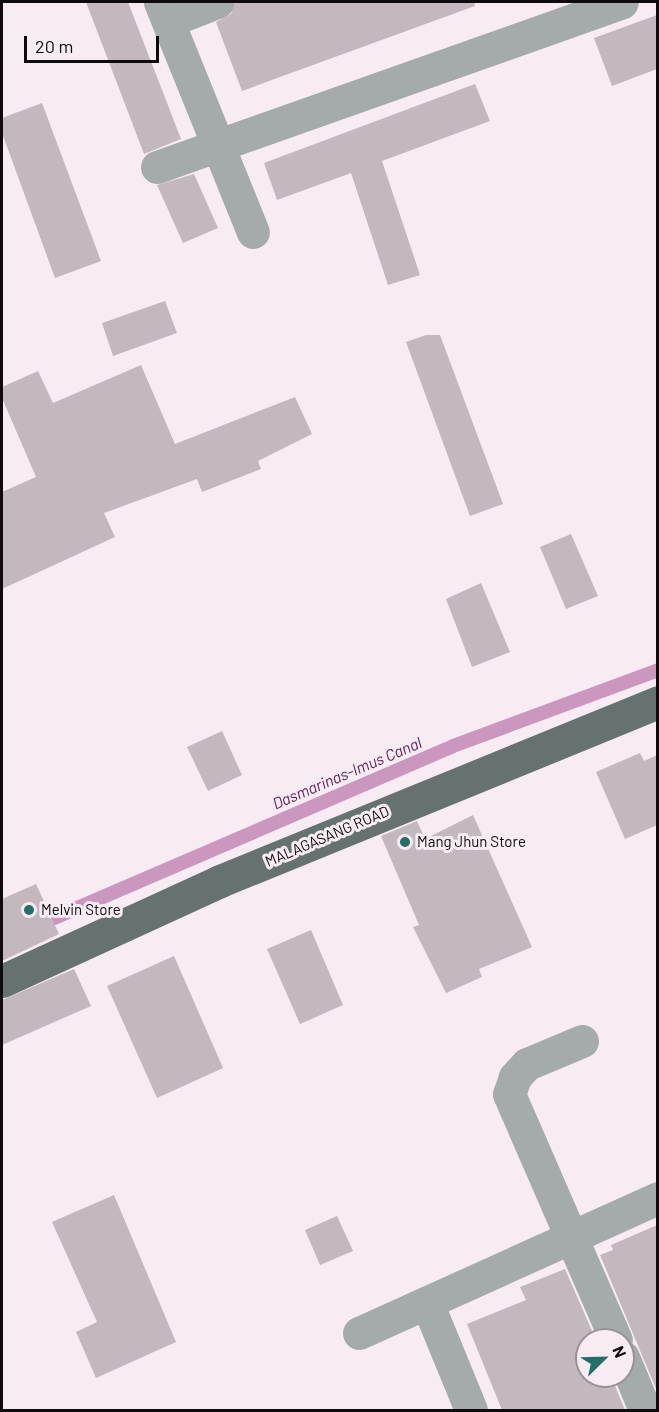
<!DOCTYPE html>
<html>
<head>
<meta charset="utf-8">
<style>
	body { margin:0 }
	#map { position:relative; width:659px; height:1412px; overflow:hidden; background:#f7ebf4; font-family:Barlow,sans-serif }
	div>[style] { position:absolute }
	.stream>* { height:14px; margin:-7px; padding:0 7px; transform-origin:7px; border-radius:7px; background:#cb97be }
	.building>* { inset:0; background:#c3b7c0 }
	.minor>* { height:33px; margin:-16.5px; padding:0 16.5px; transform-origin:16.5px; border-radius:16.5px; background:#a4abaa }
	.major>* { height:33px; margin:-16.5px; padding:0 16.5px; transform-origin:16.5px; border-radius:16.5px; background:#667271 }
	.dots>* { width:16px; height:16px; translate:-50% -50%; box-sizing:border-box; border:3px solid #f7ebf4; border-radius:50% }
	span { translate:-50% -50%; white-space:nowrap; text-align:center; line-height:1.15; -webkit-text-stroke:6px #f7ebf4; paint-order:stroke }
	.street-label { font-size:15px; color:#0e0a0d }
	.poi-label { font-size:15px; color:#0e0a0d }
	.left { translate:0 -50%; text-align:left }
	.water-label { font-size:16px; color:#612456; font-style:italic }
	.frame { position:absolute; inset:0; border:3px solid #0e0a0d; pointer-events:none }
	.north { position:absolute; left:575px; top:1328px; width:60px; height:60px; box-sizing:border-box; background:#f7ebf4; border:2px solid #9a9198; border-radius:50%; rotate:67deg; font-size:16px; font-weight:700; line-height:24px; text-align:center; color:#0e0a0d }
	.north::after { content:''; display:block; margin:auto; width:21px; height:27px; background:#256f68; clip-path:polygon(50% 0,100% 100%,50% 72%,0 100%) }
	.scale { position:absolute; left:24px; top:36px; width:135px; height:27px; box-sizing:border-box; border:3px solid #0e0a0d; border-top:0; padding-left:8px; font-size:18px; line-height:21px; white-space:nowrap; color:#0e0a0d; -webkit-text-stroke:4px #f7ebf4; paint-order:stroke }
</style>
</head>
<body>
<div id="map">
	<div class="stream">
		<div style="left:54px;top:918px;width:434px;rotate:-23.3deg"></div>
		<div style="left:453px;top:746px;width:219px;rotate:-20.3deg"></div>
	</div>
	<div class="building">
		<div style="clip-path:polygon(86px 2px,128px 2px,181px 139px,144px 154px)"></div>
		<div style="clip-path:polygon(235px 2px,474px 2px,475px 6px,242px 91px,216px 22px,231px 14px)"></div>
		<div style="clip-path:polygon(657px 15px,657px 69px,612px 86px,594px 38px)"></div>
		<div style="clip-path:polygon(475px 84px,490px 121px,382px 161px,420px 275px,388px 285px,351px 173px,277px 200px,264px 163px)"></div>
		<div style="clip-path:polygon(42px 103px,101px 261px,55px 278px,2px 133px,2px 118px)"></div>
		<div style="clip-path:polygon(194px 174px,218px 228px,183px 243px,157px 185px)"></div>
		<div style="clip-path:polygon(165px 301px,177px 333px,113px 356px,102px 323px)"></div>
		<div style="clip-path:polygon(426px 335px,440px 335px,503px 504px,470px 516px,406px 342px)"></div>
		<div style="clip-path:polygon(141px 365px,175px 444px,295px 397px,312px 434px,258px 461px,261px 469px,202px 492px,197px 479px,104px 513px,115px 537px,2px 589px,2px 492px,36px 477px,2px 398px,2px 387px,38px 371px,53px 403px)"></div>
		<div style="clip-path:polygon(571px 534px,598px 596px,566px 609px,540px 547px)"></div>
		<div style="clip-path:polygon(481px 583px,510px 652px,472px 667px,446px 599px)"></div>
		<div style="clip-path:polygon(222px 731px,242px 775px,208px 791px,187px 747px)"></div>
		<div style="clip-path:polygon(640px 753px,644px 761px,657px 755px,657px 825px,625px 839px,596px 772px)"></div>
		<div style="clip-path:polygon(473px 815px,532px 947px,479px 969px,482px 977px,446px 993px,413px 927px,419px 925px,381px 836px,417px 821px,425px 839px)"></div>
		<div style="clip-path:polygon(36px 884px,59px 934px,2px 961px,2px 899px)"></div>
		<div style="clip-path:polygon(311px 930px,343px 1005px,300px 1024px,267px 949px)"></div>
		<div style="clip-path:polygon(174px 956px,223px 1068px,157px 1098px,107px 986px)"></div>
		<div style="clip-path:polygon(74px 969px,91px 1006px,2px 1045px,2px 1000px)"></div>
		<div style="clip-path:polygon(114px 1195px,176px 1342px,96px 1378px,76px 1332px,97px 1322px,52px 1222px)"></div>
		<div style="clip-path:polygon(337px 1216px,353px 1251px,320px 1265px,305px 1230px)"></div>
		<div style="clip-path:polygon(657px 1225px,657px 1391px,600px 1255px,613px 1250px,611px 1245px)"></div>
		<div style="clip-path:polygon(565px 1269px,596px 1340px,587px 1340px,587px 1376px,611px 1376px,625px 1410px,502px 1410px,467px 1324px,526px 1300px,520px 1287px)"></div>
	</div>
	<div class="minor">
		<div style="left:160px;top:2px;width:248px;rotate:68deg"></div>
		<div style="left:168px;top:21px;width:53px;rotate:-21.2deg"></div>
		<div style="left:157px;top:167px;width:493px;rotate:-19.5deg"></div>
		<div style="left:582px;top:1041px;width:60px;rotate:157.3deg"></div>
		<div style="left:527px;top:1064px;width:18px;rotate:133deg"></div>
		<div style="left:515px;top:1077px;width:18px;rotate:109deg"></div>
		<div style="left:509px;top:1094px;width:268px;rotate:66.5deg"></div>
		<div style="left:428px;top:1305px;width:113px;rotate:67.7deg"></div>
		<div style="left:359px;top:1333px;width:328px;rotate:-24.3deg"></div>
		<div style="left:623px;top:1357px;width:57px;rotate:67.5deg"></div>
	</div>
	<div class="major">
		<div style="left:2px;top:981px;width:240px;rotate:-24.6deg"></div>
		<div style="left:220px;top:881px;width:473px;rotate:-22.2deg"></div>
	</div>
	<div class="dots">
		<div style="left:405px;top:842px;background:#256f68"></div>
		<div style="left:29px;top:910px;background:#256f68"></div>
	</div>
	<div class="street-label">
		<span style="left:327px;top:836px;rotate:-23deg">MALAGASANG ROAD</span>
	</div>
	<div class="poi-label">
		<span class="left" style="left:417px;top:842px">Mang Jhun Store</span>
		<span class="left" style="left:41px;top:910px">Melvin Store</span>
	</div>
	<div class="water-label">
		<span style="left:347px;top:773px;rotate:-23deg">Dasmarinas-Imus Canal</span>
	</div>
	<div class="frame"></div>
	<div class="north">N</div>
	<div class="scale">20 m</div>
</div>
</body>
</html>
